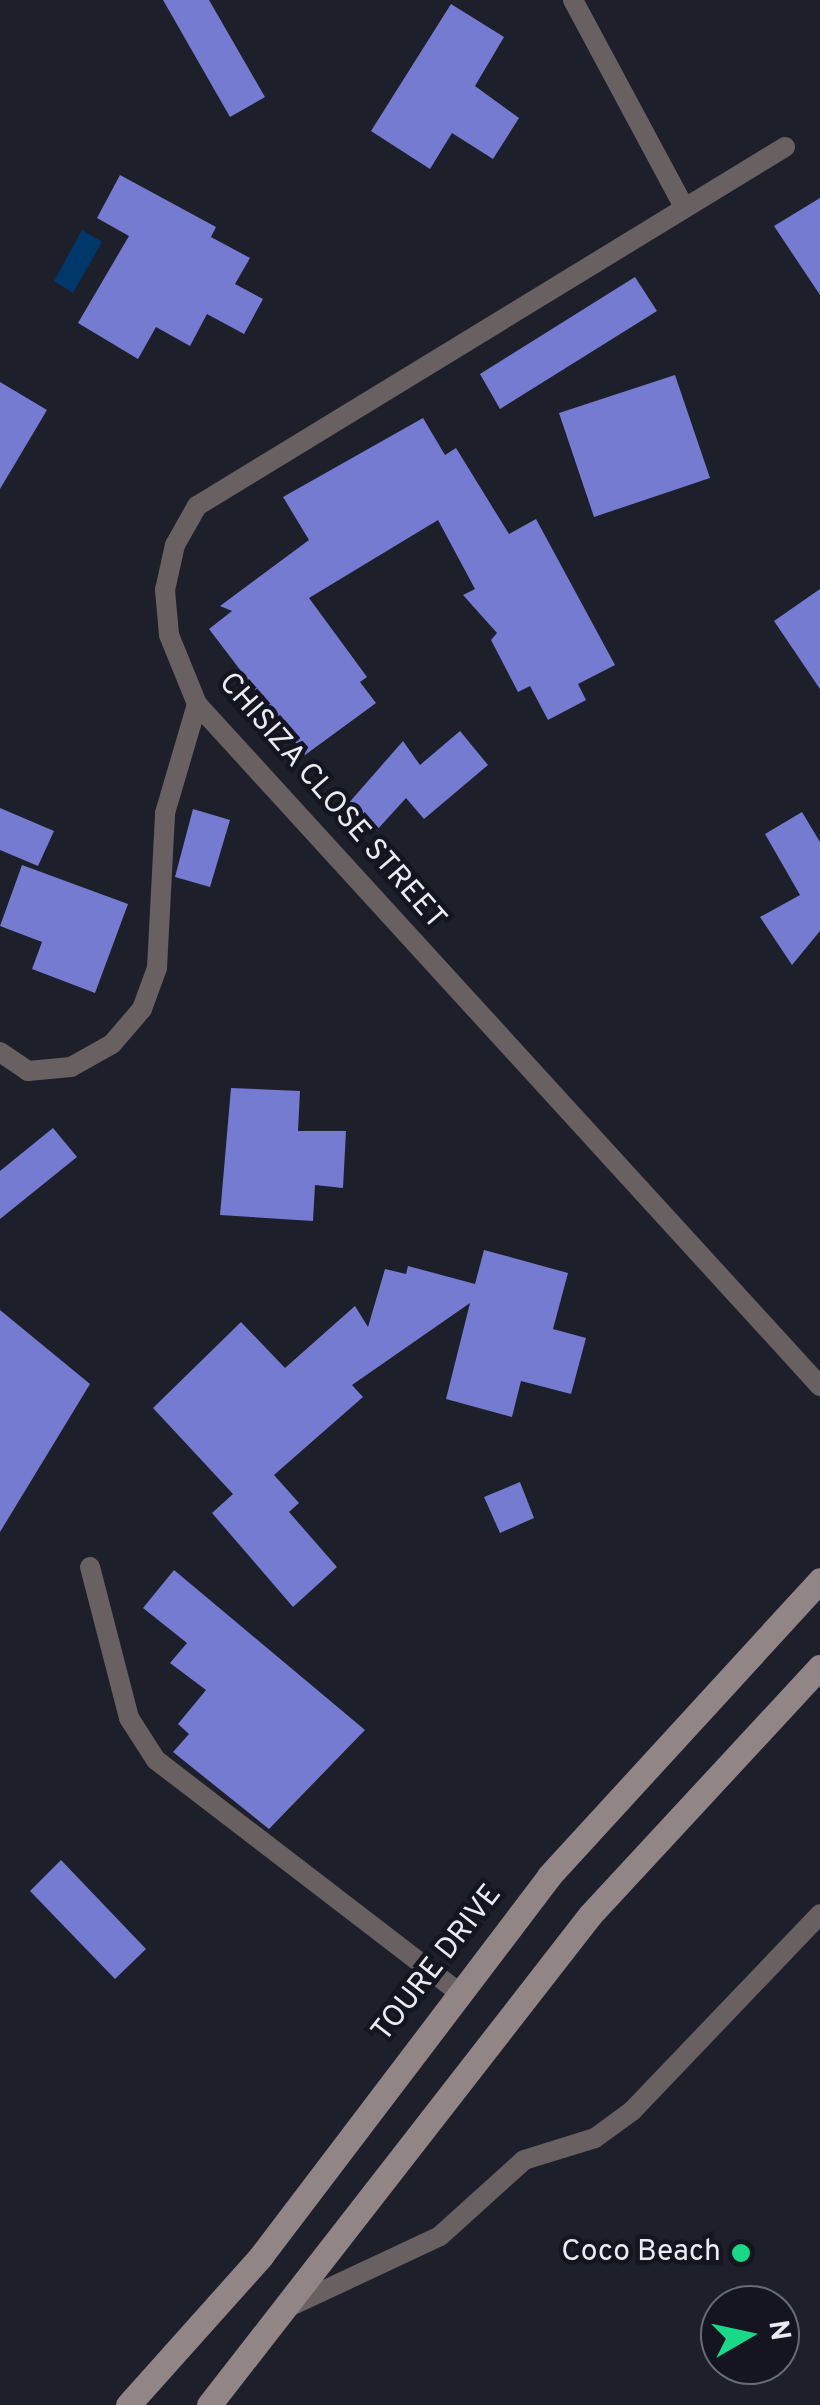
<!DOCTYPE html>
<html>
<head>
<meta charset="utf-8">
<style>
	body { margin:0 }
	#map { position:relative; width:820px; height:2405px; overflow:hidden; background:#1d1f2b; font-family:Overpass,sans-serif }
	div>[style] { position:absolute }
	.water>* { inset:0; background:#00386c }
	.building>* { inset:0; background:#757bd1 }
	.lane>* { height:20px; margin:-10px; padding:0 10px; transform-origin:10px; border-radius:10px; background:#686061 }
	.secondary>* { height:25px; margin:-12.5px; padding:0 12.5px; transform-origin:12.5px; border-radius:12.5px; background:#928586 }
	.dots>* { width:28px; height:28px; translate:-50% -50%; box-sizing:border-box; border:5px solid #141521; border-radius:50% }
	span { translate:-50% -50%; white-space:nowrap; text-align:center; line-height:1.15; -webkit-text-stroke:9px #141521; paint-order:stroke }
	.street-label { font-size:30px; color:#eaebf3 }
	.poi-label { font-size:30px; color:#eaebf3 }
	.right { translate:-100% -50%; text-align:right }
	.north { position:absolute; left:700px; top:2285px; width:100px; height:100px; box-sizing:border-box; background:#141521; border:2px solid #6a6b75; border-radius:50%; rotate:81deg; font-size:28px; font-weight:700; line-height:40px; text-align:center; color:#eaebf3 }
	.north::after { content:''; display:block; margin:auto; width:35px; height:45px; background:#19d989; clip-path:polygon(50% 0,100% 100%,50% 72%,0 100%) }
</style>
</head>
<body>
<div id="map">
	<div class="water">
		<div style="clip-path:polygon(82px 230px,102px 242px,73px 293px,54px 281px)"></div>
	</div>
	<div class="building">
		<div style="clip-path:polygon(163px 0,209px 0,265px 97px,230px 117px)"></div>
		<div style="clip-path:polygon(451px 4px,504px 37px,475px 86px,519px 118px,493px 159px,452px 133px,430px 169px,371px 131px)"></div>
		<div style="clip-path:polygon(120px 175px,216px 227px,211px 237px,250px 258px,235px 284px,263px 299px,244px 334px,207px 314px,190px 346px,156px 327px,138px 359px,78px 323px,129px 236px,97px 218px)"></div>
		<div style="clip-path:polygon(820px 198px,820px 295px,774px 226px)"></div>
		<div style="clip-path:polygon(635px 277px,657px 311px,500px 409px,480px 374px)"></div>
		<div style="clip-path:polygon(675px 375px,710px 478px,594px 517px,559px 413px)"></div>
		<div style="clip-path:polygon(0 382px,47px 410px,0 489px)"></div>
		<div style="clip-path:polygon(423px 418px,445px 455px,456px 448px,509px 534px,536px 519px,615px 665px,578px 684px,586px 700px,548px 720px,530px 686px,518px 692px,491px 640px,497px 633px,463px 595px,475px 589px,438px 520px,309px 598px,367px 677px,360px 682px,376px 703px,305px 755px,209px 629px,232px 611px,220px 606px,309px 540px,283px 497px)"></div>
		<div style="clip-path:polygon(820px 589px,820px 689px,774px 621px)"></div>
		<div style="clip-path:polygon(460px 731px,488px 765px,424px 819px,406px 798px,376px 831px,347px 805px,403px 741px,420px 765px)"></div>
		<div style="clip-path:polygon(0 808px,54px 831px,38px 866px,0 850px)"></div>
		<div style="clip-path:polygon(193px 809px,230px 820px,210px 887px,175px 877px)"></div>
		<div style="clip-path:polygon(802px 812px,820px 842px,820px 931px,792px 965px,760px 917px,800px 895px,765px 834px)"></div>
		<div style="clip-path:polygon(22px 865px,128px 904px,95px 993px,32px 969px,42px 942px,0 926px)"></div>
		<div style="clip-path:polygon(231px 1088px,300px 1091px,298px 1131px,346px 1131px,343px 1188px,315px 1185px,313px 1221px,220px 1215px)"></div>
		<div style="clip-path:polygon(53px 1128px,77px 1157px,0 1219px,0 1171px)"></div>
		<div style="clip-path:polygon(484px 1250px,568px 1273px,553px 1329px,586px 1338px,571px 1394px,521px 1381px,512px 1417px,446px 1399px,470px 1303px,352px 1385px,363px 1397px,274px 1475px,299px 1503px,289px 1512px,337px 1567px,293px 1607px,212px 1513px,233px 1494px,153px 1408px,241px 1322px,285px 1368px,355px 1306px,368px 1327px,385px 1269px,406px 1274px,408px 1266px,475px 1284px)"></div>
		<div style="clip-path:polygon(0 1310px,90px 1384px,0 1532px)"></div>
		<div style="clip-path:polygon(520px 1482px,534px 1518px,500px 1533px,484px 1497px)"></div>
		<div style="clip-path:polygon(174px 1570px,365px 1730px,269px 1829px,173px 1752px,189px 1734px,178px 1724px,206px 1690px,170px 1663px,187px 1643px,143px 1608px)"></div>
		<div style="clip-path:polygon(61px 1860px,146px 1949px,115px 1979px,30px 1891px)"></div>
	</div>
	<div class="lane">
		<div style="left:573px;top:0;width:233px;rotate:61.8deg"></div>
		<div style="left:785px;top:147px;width:689px;rotate:148.59deg"></div>
		<div style="left:197px;top:506px;width:45px;rotate:119.4deg"></div>
		<div style="left:175px;top:545px;width:46px;rotate:102.5deg"></div>
		<div style="left:165px;top:590px;width:45px;rotate:84.9deg"></div>
		<div style="left:169px;top:635px;width:74px;rotate:67.9deg"></div>
		<div style="left:197px;top:704px;width:924px;rotate:47.59deg"></div>
		<div style="left:0;top:1052px;width:34px;rotate:34deg"></div>
		<div style="left:28px;top:1071px;width:43px;rotate:-5.3deg"></div>
		<div style="left:71px;top:1067px;width:47px;rotate:-29.3deg"></div>
		<div style="left:112px;top:1044px;width:46px;rotate:-49.4deg"></div>
		<div style="left:142px;top:1009px;width:44px;rotate:-69.9deg"></div>
		<div style="left:157px;top:968px;width:155px;rotate:-87deg"></div>
		<div style="left:165px;top:813px;width:114px;rotate:-73.6deg"></div>
		<div style="left:90px;top:1567px;width:156px;rotate:75.5deg"></div>
		<div style="left:129px;top:1718px;width:50px;rotate:57.3deg"></div>
		<div style="left:156px;top:1760px;width:378px;rotate:37.5deg"></div>
		<div style="left:293px;top:2305px;width:162px;rotate:-25.1deg"></div>
		<div style="left:440px;top:2236px;width:113px;rotate:-42.1deg"></div>
		<div style="left:524px;top:2160px;width:74px;rotate:-17.2deg"></div>
		<div style="left:595px;top:2138px;width:46px;rotate:-36.1deg"></div>
		<div style="left:632px;top:2111px;width:272px;rotate:-46.3deg"></div>
	</div>
	<div class="secondary">
		<div style="left:128px;top:2405px;width:200px;rotate:-48.2deg"></div>
		<div style="left:261px;top:2256px;width:477px;rotate:-52.8deg"></div>
		<div style="left:549px;top:1876px;width:401px;rotate:-47.5deg"></div>
		<div style="left:209px;top:2405px;width:621px;rotate:-52.13deg"></div>
		<div style="left:590px;top:1915px;width:338px;rotate:-47.2deg"></div>
	</div>
	<div class="dots">
		<div style="left:741px;top:2253px;background:#19d989"></div>
	</div>
	<div class="street-label">
		<span style="left:331px;top:802px;rotate:49deg">CHISIZA CLOSE STREET</span>
		<span style="left:438px;top:1964px;rotate:-52deg">TOURE DRIVE</span>
	</div>
	<div class="poi-label">
		<span class="right" style="left:721px;top:2253px">Coco Beach</span>
	</div>
	<div class="north">N</div>
</div>
</body>
</html>
